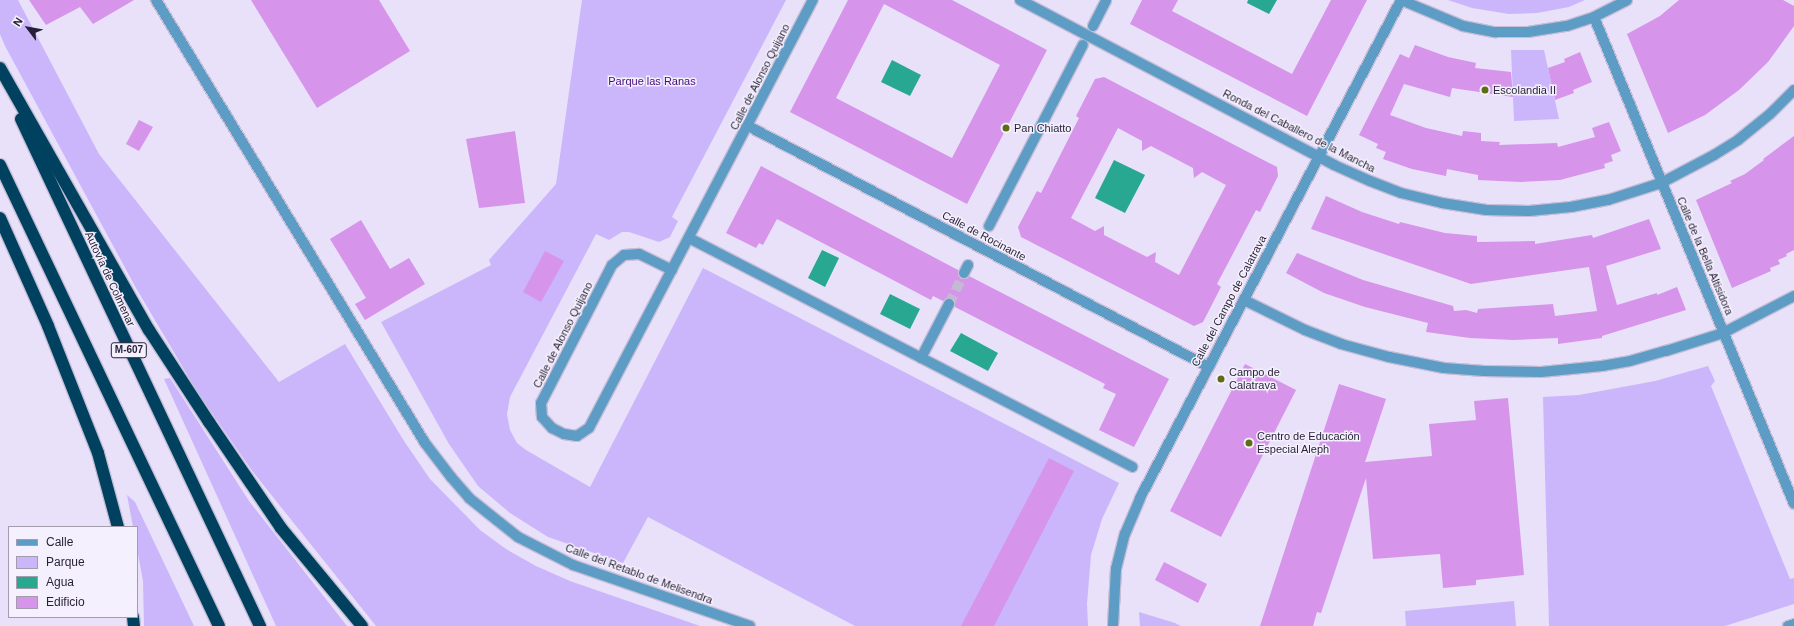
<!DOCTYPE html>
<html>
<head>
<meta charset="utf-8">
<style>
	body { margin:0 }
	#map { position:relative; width:1794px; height:626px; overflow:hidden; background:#e8e1f9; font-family:Helvetica,sans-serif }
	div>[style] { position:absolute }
	.green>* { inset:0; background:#cbb6fc }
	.water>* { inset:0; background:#28a791 }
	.building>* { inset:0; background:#d694ea }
	.minor-tunnel>* { height:10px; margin-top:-5px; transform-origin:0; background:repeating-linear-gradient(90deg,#c1bad2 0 10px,transparent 0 15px) }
	.roads { filter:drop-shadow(1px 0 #c5bed6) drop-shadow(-1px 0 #c5bed6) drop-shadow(0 1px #c5bed6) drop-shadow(0 -1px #c5bed6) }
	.minor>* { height:10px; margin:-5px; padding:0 5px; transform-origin:5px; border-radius:5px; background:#5d9cc5 }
	.highway>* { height:12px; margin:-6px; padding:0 6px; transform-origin:6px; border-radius:6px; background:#004160 }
	.dots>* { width:11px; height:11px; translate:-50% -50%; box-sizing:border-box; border:2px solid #f4f0fd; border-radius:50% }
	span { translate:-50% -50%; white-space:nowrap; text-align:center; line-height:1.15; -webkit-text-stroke:3px #f4f0fd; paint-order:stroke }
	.shield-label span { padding:1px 3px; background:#f4f0fd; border:1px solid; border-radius:3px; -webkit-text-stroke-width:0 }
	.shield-label { font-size:10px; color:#261f35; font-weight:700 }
	.street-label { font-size:11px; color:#261f35 }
	.park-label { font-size:11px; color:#440a7e }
	.poi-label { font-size:11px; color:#261f35 }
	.left { translate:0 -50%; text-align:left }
	.legend { position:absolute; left:8px; top:526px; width:130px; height:92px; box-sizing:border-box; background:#f4f0fd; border:1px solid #a29cad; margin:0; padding:5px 7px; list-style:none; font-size:12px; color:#261f35 }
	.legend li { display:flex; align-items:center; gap:8px; height:20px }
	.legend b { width:20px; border:1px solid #a29cad }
	.north { position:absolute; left:8px; top:8px; width:40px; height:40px; -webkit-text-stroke:3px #f4f0fd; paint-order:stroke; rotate:302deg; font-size:11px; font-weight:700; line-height:16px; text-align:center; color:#261f35 }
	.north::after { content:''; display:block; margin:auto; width:14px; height:18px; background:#261f35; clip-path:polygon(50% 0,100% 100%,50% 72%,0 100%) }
</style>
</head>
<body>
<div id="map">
	<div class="green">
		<div style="clip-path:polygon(0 0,18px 0,99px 154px,279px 382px,345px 344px,404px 441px,430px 479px,480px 530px,506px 549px,536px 566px,570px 581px,700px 626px,376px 626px,253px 472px,198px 393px,136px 288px,5px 46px,0 34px)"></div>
		<div style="clip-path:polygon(582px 0,786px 0,672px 217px,678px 221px,670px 237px,659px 242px,629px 232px,622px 232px,609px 240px,596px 234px,510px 397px,507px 414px,510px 430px,517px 443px,526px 450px,590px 487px,703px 268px,1119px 483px,1102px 519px,1091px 555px,1087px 604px,1088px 626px,855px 626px,648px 517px,623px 563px,548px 537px,510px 513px,478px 486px,449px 444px,381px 322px,491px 265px,489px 260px,556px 184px)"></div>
		<div style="clip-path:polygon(1448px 0,1585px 0,1569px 7px,1537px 13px,1509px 14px,1472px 8px)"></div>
		<div style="clip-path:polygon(1511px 50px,1544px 50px,1559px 119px,1514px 121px)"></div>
		<div style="clip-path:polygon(1708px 366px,1715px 381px,1711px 386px,1790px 579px,1794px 578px,1794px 604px,1725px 626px,1549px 626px,1543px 397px,1579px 395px,1655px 381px)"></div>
		<div style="clip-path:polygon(170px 378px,249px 501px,347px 626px,276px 626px,164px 379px)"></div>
		<div style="clip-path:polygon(127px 495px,135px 502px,194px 626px,144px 626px,143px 581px,137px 549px,137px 527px,133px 527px)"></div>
		<div style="clip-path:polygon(1514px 601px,1516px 626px,1406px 626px,1405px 611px)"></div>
		<div style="clip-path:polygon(1139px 612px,1175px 623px,1181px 626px,1140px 626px)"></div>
	</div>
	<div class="water">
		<div style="clip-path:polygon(1248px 0,1277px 0,1269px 14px,1247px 3px)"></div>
		<div style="clip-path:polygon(892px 60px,921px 75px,910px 96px,881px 82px)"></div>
		<div style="clip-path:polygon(1114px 160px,1145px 175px,1125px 213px,1095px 198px)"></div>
		<div style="clip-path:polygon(822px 250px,839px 258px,825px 287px,808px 278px)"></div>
		<div style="clip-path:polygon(890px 294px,920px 309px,910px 329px,880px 314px)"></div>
		<div style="clip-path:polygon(961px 333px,998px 353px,988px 371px,950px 351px)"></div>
	</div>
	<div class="building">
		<div style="clip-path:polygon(29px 0,134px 0,93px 24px,80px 7px,46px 25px)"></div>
		<div style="clip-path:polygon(251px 0,379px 0,410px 51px,317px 108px)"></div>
		<div style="clip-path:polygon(evenodd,848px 0,952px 0,1047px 50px,967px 204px,790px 112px,848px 0,884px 4px,1000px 65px,952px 158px,836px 98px,884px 4px)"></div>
		<div style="clip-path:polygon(1142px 0,1178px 0,1172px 11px,1292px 74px,1331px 0,1367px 0,1307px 116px,1130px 24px)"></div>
		<div style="clip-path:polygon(1679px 0,1783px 0,1794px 6px,1794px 26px,1768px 62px,1739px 90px,1705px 115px,1668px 133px,1627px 34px,1660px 16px)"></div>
		<div style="clip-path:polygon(1415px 45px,1448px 57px,1476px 63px,1475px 68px,1511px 72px,1513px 97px,1452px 88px,1450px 97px,1404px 84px,1390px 115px,1426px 128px,1462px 136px,1463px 131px,1481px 133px,1481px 141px,1500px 142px,1499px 145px,1557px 143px,1558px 147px,1595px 137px,1592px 128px,1609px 122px,1621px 151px,1611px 155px,1613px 161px,1604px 164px,1605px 168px,1560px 180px,1521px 182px,1478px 180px,1478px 175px,1447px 169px,1446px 176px,1412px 169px,1383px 159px,1386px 152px,1376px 148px,1378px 144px,1359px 135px,1400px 54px,1409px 58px)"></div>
		<div style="clip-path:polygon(1580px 52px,1592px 82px,1573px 90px,1574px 93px,1555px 100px,1548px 68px,1565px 62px,1564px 59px)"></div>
		<div style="clip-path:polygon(evenodd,1104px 77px,1277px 167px,1278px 176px,1260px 212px,1256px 210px,1217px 284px,1221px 287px,1203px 322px,1194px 326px,1021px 237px,1018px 227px,1037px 191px,1041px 193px,1079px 118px,1076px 116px,1095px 79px,1104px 77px,1118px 128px,1142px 141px,1142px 151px,1151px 146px,1193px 168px,1194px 178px,1202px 172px,1226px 185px,1179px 275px,1155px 262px,1156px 252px,1147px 257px,1104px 235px,1104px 226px,1095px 231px,1071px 218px,1118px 128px)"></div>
		<div style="clip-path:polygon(139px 120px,153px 127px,139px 151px,126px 144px)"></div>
		<div style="clip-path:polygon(515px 131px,525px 203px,479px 208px,466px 139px)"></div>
		<div style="clip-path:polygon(1794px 136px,1794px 250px,1786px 254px,1787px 256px,1778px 260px,1780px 264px,1770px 268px,1771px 271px,1732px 288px,1696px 200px,1732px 183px,1730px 181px,1745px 174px,1764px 160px,1763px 159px)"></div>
		<div style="clip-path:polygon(761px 166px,958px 270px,958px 274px,961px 279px,965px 279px,969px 276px,1169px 379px,1134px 447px,1099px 430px,1116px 394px,1103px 388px,1105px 384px,955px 307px,955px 303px,952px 298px,948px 298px,943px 301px,933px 296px,931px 300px,777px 219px,763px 245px,759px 243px,756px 248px,726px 233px)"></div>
		<div style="clip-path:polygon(1326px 196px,1362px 212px,1399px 224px,1400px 222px,1445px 233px,1477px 236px,1477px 242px,1535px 241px,1535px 244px,1592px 235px,1593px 238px,1649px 219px,1661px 249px,1606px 266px,1617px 305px,1657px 293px,1657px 295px,1677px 287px,1686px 310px,1602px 336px,1602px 338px,1558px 344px,1558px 338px,1513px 340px,1470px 338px,1426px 332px,1428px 323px,1365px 307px,1324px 293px,1286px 273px,1297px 253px,1363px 280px,1453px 306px,1454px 311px,1466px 310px,1477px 313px,1478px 309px,1553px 304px,1555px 316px,1597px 311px,1589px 267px,1471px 284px,1311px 229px)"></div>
		<div style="clip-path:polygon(361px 220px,390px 269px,409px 258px,425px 284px,365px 320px,355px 304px,366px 298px,330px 239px)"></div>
		<div style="clip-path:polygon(545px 251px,564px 261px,541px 302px,523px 292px)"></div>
		<div style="clip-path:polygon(1245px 364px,1296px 390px,1221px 537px,1170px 511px)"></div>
		<div style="clip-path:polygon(1339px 384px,1386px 399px,1365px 462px,1432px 456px,1429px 424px,1476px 420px,1474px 401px,1508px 398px,1524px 575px,1476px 580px,1476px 585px,1443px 588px,1440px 554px,1373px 559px,1366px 478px,1321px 613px,1317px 612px,1313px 626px,1260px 626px)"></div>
		<div style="clip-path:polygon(1049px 458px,1074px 471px,994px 626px,961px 626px)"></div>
		<div style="clip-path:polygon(1164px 562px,1207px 584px,1198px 603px,1155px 580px)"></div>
	</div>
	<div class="minor-tunnel">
		<div style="left:949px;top:304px;width:34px;rotate:-64deg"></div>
	</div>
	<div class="roads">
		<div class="minor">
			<div style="left:156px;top:0;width:518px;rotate:58.73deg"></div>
			<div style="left:425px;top:443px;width:43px;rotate:52.6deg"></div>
			<div style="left:451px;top:477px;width:28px;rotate:49deg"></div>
			<div style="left:469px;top:498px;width:63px;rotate:38.5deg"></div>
			<div style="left:518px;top:537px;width:62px;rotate:27deg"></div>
			<div style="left:573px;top:565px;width:187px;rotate:19deg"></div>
			<div style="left:1020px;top:0;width:355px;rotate:27.7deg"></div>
			<div style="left:1334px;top:165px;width:39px;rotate:24deg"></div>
			<div style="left:1370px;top:181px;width:33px;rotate:21deg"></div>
			<div style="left:1401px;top:193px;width:42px;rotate:13.7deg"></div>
			<div style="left:1442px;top:203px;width:45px;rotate:9deg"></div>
			<div style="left:1486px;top:210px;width:43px;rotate:1.3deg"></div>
			<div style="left:1529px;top:211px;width:42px;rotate:-5.4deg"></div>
			<div style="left:1571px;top:207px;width:38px;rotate:-11deg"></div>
			<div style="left:1608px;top:200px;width:56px;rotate:-17.8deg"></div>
			<div style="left:1661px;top:183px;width:60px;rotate:-27.8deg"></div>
			<div style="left:1714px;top:155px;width:28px;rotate:-32deg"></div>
			<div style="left:1738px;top:140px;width:41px;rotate:-39.1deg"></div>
			<div style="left:1770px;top:114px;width:34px;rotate:-45deg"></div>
			<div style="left:1401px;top:0;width:67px;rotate:22.8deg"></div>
			<div style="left:1463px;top:26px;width:33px;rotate:11deg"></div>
			<div style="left:1495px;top:32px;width:33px"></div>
			<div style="left:1528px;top:32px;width:39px;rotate:-9deg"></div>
			<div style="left:1567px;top:26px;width:28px;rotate:-18deg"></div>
			<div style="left:1594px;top:17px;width:37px;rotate:-27deg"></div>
			<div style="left:1594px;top:17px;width:526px;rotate:67.67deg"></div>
			<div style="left:1093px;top:26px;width:29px;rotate:-63deg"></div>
			<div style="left:748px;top:126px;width:520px;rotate:27.6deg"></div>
			<div style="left:989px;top:226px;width:204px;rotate:-62.6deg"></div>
			<div style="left:689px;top:238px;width:499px;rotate:27.3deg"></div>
			<div style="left:672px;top:270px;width:37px;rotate:-154deg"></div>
			<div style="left:639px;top:254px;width:15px;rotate:176deg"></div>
			<div style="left:624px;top:255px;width:16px;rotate:140deg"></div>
			<div style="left:612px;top:265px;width:155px;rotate:117.2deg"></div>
			<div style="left:541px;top:403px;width:14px;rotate:86deg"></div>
			<div style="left:542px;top:417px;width:15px;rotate:48deg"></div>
			<div style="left:552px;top:428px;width:13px;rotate:27deg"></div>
			<div style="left:564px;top:434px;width:13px;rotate:9deg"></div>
			<div style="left:577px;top:436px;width:14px;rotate:-34deg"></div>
			<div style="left:589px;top:428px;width:483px;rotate:-62.4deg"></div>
			<div style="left:964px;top:273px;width:9px;rotate:-63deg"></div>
			<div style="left:1244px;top:300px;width:68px;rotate:26.2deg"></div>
			<div style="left:1305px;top:330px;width:39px;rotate:21deg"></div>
			<div style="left:1341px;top:344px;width:50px;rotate:15.2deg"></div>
			<div style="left:1389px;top:357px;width:56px;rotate:11.3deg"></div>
			<div style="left:1444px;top:368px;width:40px;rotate:4.3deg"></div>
			<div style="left:1484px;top:371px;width:57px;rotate:1deg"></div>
			<div style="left:1541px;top:372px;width:61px;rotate:-5.6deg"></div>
			<div style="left:1602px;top:366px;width:28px;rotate:-10deg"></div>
			<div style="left:1630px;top:361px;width:37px;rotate:-16deg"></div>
			<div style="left:1666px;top:351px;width:60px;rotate:-17.5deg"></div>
			<div style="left:1723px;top:333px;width:80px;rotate:-27.5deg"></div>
			<div style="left:921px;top:358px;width:61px;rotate:-62.6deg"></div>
			<div style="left:1113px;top:626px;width:57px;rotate:-87deg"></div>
			<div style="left:1116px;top:569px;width:36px;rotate:-76deg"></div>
			<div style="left:1125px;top:534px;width:39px;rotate:-67deg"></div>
			<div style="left:1140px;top:498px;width:562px;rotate:-62.34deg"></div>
			<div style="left:1788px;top:626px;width:6px;rotate:-18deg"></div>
		</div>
		<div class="highway">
			<div style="left:0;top:68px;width:301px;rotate:60.4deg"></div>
			<div style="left:149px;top:330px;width:110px;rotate:56.9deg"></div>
			<div style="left:209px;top:422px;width:128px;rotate:55.8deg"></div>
			<div style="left:281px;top:528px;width:127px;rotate:50.4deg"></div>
			<div style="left:21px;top:119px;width:561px;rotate:64.76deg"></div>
			<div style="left:0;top:165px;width:510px;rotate:64.59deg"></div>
			<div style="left:0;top:218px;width:118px;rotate:66deg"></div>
			<div style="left:48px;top:326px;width:136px;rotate:68.5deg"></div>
			<div style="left:98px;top:453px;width:77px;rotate:74.9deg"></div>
			<div style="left:133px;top:617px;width:9px;rotate:84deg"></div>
		</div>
	</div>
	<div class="dots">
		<div style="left:1485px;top:90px;background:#5e6c14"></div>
		<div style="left:1006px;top:128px;background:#5e6c14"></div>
		<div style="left:1221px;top:379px;background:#5e6c14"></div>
		<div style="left:1249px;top:443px;background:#5e6c14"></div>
	</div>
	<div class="shield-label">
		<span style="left:129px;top:350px">M-607</span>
	</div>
	<div class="street-label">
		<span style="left:760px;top:77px;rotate:-63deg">Calle de Alonso Quijano</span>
		<span style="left:1299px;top:131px;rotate:27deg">Ronda del Caballero de la Mancha</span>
		<span style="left:984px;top:236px;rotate:28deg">Calle de Rocinante</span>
		<span style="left:1705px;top:256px;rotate:67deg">Calle de la Bella Altisidora</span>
		<span style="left:110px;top:279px;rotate:65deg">Autovía de Colmenar</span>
		<span style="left:1229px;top:301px;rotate:-62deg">Calle del Campo de Calatrava</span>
		<span style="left:563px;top:335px;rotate:-63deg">Calle de Alonso Quijano</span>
		<span style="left:639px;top:574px;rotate:20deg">Calle del Retablo de Melisendra</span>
	</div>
	<div class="park-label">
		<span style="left:652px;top:81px">Parque las Ranas</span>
	</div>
	<div class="poi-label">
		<span class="left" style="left:1493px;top:90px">Escolandia II</span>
		<span class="left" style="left:1014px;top:128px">Pan Chiatto</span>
		<span class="left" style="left:1229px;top:379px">Campo de<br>Calatrava</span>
		<span class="left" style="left:1257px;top:443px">Centro de Educación<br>Especial Aleph</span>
	</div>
	<ul class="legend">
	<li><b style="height:5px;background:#5d9cc5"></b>Calle</li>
	<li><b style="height:11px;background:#cbb6fc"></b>Parque</li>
	<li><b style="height:11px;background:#28a791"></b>Agua</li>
	<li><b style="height:11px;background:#d694ea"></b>Edificio</li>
	</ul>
	<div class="north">N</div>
</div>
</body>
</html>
